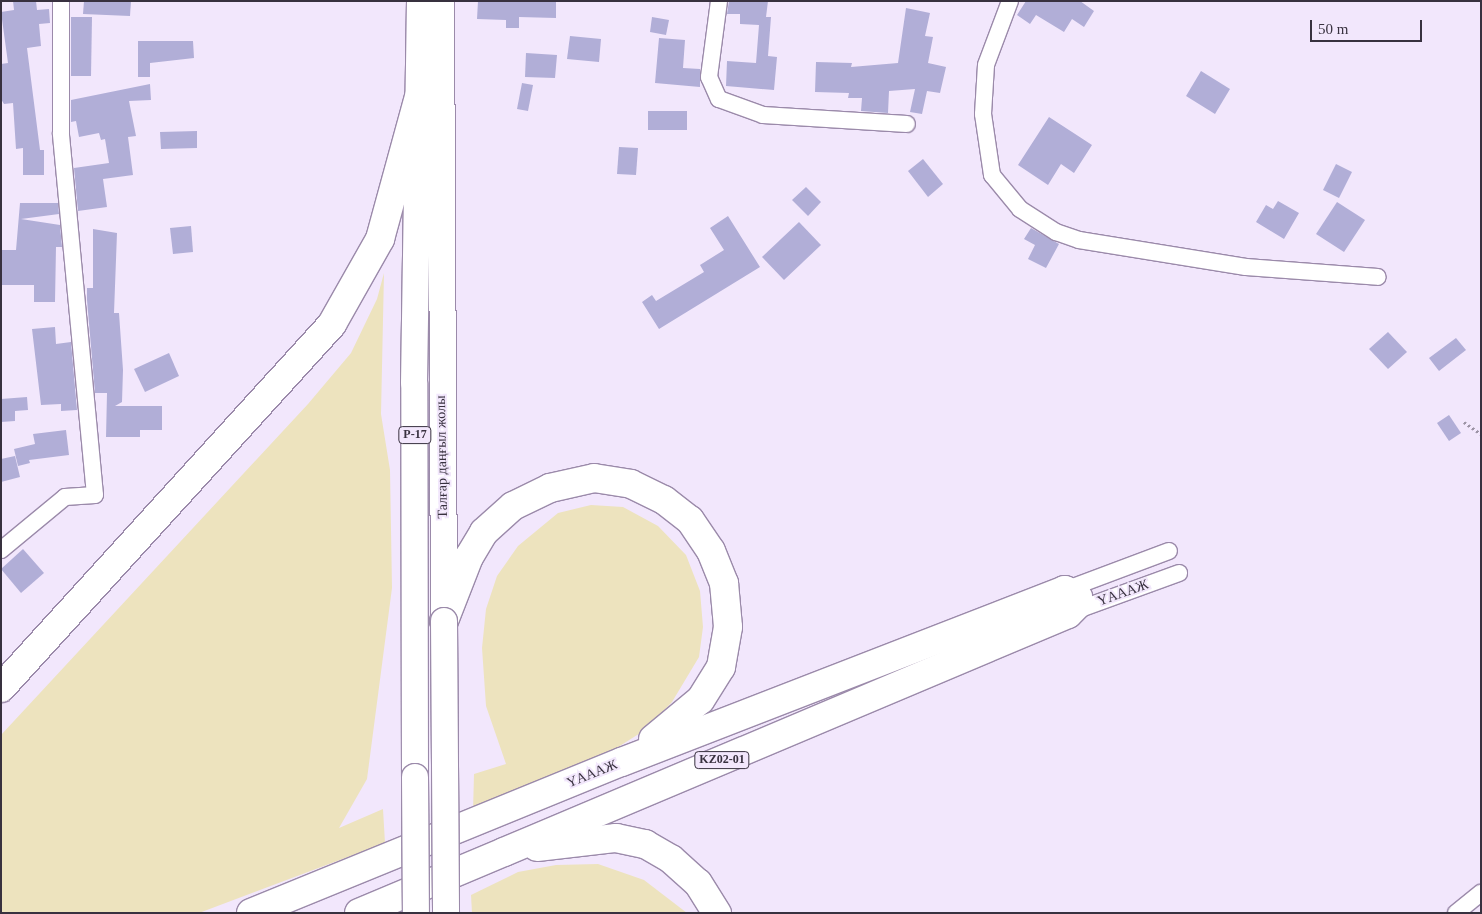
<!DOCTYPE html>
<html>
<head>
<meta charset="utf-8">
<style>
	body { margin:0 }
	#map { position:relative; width:1482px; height:914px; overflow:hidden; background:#f2e7fc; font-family:Georgia,serif }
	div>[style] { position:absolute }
	.sand>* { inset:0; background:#ede3be }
	.building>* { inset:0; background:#b1aed7 }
	.path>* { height:2.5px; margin-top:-1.25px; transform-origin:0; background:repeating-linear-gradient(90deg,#9c93a5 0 2.5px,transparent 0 5px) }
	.roads { filter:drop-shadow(1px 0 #9b8aaa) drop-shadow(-1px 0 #9b8aaa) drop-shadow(0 1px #9b8aaa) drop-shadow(0 -1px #9b8aaa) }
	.minor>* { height:16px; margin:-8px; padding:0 8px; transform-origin:8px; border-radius:8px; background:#fff }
	.primary>* { height:26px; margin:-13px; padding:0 13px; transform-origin:13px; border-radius:13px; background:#fff }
	.trunk>* { height:28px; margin:-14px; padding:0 14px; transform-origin:14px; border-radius:14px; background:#fff }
	.motorway>* { height:28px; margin:-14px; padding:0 14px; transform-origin:14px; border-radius:14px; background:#fff }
	.bridges { filter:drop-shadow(1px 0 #9b8aaa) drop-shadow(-1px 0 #9b8aaa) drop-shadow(0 1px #9b8aaa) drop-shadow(0 -1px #9b8aaa) }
	.primary-bridge>* { height:26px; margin:-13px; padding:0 13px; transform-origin:13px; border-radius:13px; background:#fff }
	span { translate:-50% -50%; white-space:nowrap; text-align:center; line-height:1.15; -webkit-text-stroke:4px #f2e7fc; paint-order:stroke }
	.shield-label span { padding:1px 4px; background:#f2e7fc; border:1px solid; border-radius:4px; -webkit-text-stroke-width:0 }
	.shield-label { font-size:12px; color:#38313f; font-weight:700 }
	.street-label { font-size:14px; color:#38313f }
	.frame { position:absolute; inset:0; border:2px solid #38313f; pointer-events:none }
	.scale { position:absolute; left:1310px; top:20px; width:112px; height:22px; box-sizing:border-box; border:2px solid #38313f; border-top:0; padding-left:6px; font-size:15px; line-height:18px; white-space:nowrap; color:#38313f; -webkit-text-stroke:4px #f2e7fc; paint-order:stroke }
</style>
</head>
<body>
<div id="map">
	<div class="sand">
		<div style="clip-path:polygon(384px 273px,381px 414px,390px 470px,392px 588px,367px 779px,339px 828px,383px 809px,385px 843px,199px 913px,1px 913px,1px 735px,308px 404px,351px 353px,377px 299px)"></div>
		<div style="clip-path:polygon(591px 505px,623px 507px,658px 526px,686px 555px,700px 591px,703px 627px,699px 657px,672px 702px,645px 730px,615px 749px,473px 811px,474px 774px,506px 764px,486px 706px,482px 648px,486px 609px,497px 576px,518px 546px,558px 513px)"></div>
		<div style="clip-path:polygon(598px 864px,644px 880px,687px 913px,472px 913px,471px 895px,518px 872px,556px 865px)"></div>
	</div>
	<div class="building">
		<div style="clip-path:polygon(13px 1px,36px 1px,37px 10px,49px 9px,50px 23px,39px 24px,41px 46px,27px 48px,40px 150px,44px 150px,44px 175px,23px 175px,23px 148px,16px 149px,13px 103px,4px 104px,1px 99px,1px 64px,8px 63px,1px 12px,14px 10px)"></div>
		<div style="clip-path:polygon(84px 1px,131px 1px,130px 16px,83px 14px)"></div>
		<div style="clip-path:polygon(478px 1px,556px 1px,556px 18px,519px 17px,519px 28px,506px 28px,506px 20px,477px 19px)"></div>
		<div style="clip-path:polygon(729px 1px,768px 1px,766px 17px,771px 17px,768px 56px,777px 57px,774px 90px,726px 86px,727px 61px,756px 63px,759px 25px,740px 24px,740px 14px,727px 14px)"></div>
		<div style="clip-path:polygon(1026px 1px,1080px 1px,1094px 11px,1084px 27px,1072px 19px,1064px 32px,1036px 15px,1030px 24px,1017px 15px)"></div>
		<div style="clip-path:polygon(906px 8px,930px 13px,925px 36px,933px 37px,928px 63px,946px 67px,940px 93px,927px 91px,922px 114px,910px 112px,915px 89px,889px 91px,888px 113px,861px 111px,862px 98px,848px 98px,849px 93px,815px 92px,816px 62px,852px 63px,851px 67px,898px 63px)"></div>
		<div style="clip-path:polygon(71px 17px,92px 17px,91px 76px,71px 76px)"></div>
		<div style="clip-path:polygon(652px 17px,669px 20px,666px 35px,650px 32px)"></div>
		<div style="clip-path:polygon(570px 36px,601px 39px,599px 62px,567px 59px)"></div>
		<div style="clip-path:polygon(659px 38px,685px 40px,683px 68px,700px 69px,700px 87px,655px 83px)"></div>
		<div style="clip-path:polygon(138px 41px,193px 41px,194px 58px,150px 63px,150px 77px,138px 77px)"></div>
		<div style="clip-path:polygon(526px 53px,557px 55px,555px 78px,525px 77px)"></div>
		<div style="clip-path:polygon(1201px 71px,1230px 89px,1215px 114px,1186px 96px)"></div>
		<div style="clip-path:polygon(522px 83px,533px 85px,528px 111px,517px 109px)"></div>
		<div style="clip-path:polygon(150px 84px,151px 100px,129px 101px,136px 136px,128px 137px,133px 175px,103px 179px,107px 207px,78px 211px,74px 168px,109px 163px,105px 139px,101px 140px,99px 133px,79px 137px,76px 121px,71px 122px,71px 100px)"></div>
		<div style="clip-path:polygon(648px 111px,687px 111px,687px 130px,648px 130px)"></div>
		<div style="clip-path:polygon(1049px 117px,1092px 145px,1074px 173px,1061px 164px,1048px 185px,1018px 165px)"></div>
		<div style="clip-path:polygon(197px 131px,197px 148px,161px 149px,160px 132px)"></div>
		<div style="clip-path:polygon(619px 147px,638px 148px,636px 175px,617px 174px)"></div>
		<div style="clip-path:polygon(923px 159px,943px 184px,928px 197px,908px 171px)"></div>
		<div style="clip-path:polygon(1336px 164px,1352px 172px,1339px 198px,1323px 190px)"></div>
		<div style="clip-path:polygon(806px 187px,821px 202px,808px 216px,792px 200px)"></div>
		<div style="clip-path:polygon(1278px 201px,1299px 213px,1284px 239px,1256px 222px,1266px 205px,1273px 209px)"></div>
		<div style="clip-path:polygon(1337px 202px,1365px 220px,1344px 252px,1316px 234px)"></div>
		<div style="clip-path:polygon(20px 203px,58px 203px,59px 214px,21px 219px,60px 225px,62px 247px,56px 247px,55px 302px,34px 302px,34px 285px,1px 285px,1px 250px,16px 250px)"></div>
		<div style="clip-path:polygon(728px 216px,760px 267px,659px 329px,642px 302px,652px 295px,656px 301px,704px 272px,700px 265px,724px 250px,710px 228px)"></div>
		<div style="clip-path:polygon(799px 222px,821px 245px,784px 280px,762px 257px)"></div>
		<div style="clip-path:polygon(191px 226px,193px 252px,173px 254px,170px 228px)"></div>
		<div style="clip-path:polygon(1031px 228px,1059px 244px,1046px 268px,1028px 259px,1035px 245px,1024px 239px)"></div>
		<div style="clip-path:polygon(93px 229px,117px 233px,114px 313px,119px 313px,123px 370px,122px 402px,115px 406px,162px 406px,162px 430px,140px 430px,140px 437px,106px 437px,107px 393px,95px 393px,87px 300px,87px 288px,93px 288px)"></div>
		<div style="clip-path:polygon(55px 327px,56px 344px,71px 342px,77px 410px,61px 411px,61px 404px,41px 405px,32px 329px)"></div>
		<div style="clip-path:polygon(1388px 332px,1407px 352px,1388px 369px,1369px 349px)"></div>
		<div style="clip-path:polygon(1456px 338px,1466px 350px,1439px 371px,1429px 358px)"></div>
		<div style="clip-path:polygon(169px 353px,179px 376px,145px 392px,134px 369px)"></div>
		<div style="clip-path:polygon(27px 397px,28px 410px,15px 411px,15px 421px,1px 422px,1px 399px)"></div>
		<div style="clip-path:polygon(1449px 415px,1461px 433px,1449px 441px,1437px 423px)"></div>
		<div style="clip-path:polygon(66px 430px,69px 455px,29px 460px,30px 463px,18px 466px,14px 449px,35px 444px,33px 434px)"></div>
		<div style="clip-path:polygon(15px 456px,20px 477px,1px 482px,1px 459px)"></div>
		<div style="clip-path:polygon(23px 549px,44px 573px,21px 593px,1px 569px)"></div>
	</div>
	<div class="path">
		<div style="left:1464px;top:422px;width:21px;rotate:35deg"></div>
	</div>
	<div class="roads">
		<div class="minor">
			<div style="left:719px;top:1px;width:77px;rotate:97.5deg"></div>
			<div style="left:709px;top:77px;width:24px;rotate:66deg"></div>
			<div style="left:719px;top:99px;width:47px;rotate:20deg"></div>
			<div style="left:763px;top:115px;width:144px;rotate:3.6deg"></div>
			<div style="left:1010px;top:1px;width:68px;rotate:110.6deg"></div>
			<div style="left:986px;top:65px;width:49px;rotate:93.5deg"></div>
			<div style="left:983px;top:114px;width:62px;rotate:81.6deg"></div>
			<div style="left:992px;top:175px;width:44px;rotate:50.5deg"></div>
			<div style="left:1020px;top:209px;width:43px;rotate:32.6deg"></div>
			<div style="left:1056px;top:232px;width:24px;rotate:19deg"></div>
			<div style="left:1079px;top:240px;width:169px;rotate:9.2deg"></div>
			<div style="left:1246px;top:267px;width:132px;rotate:4.3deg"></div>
			<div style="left:1px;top:550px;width:83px;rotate:-39.6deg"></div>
			<div style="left:65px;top:497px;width:30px;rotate:-4deg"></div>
			<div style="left:95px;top:495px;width:364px;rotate:-95.4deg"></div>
			<div style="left:61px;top:133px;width:132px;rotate:-90deg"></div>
			<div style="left:1065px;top:590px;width:111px;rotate:-20.6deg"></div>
			<div style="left:1072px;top:612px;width:114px;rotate:-20deg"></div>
			<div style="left:1456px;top:913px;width:32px;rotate:-39deg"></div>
		</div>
		<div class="primary">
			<div style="left:441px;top:1px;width:619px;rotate:89.72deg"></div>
			<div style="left:415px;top:777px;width:394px;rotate:-90.1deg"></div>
			<div style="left:414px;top:383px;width:382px;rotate:-89.1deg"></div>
		</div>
		<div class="trunk">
			<div style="left:251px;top:913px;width:400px;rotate:-22.2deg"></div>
			<div style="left:359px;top:913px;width:157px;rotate:-22.8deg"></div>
		</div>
		<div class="motorway">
			<div style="left:444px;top:621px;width:69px;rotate:-68.7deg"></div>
			<div style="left:469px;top:557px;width:29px;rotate:-59deg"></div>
			<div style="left:484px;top:532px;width:39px;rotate:-42deg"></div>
			<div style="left:513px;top:506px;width:41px;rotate:-25.9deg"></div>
			<div style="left:550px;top:488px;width:45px;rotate:-12.8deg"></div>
			<div style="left:594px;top:478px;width:37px;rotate:9deg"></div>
			<div style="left:631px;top:484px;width:37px;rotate:26deg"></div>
			<div style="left:664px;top:500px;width:33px;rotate:38deg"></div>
			<div style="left:690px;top:520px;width:37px;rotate:56deg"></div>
			<div style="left:711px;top:551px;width:35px;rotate:68deg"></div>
			<div style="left:724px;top:583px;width:44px;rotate:84.8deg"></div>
			<div style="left:728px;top:627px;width:41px;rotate:99.9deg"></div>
			<div style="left:721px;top:667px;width:39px;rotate:122deg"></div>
			<div style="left:700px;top:700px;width:61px;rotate:140.3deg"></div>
			<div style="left:1px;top:688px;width:492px;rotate:-47.7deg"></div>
			<div style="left:332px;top:324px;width:98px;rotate:-60.5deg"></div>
			<div style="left:380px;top:239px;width:151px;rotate:-74.7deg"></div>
			<div style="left:537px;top:847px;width:80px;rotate:-6.5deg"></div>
			<div style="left:616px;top:838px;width:30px;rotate:12deg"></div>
			<div style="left:645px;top:844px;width:30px;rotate:30deg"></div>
			<div style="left:671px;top:859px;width:36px;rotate:42deg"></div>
			<div style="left:698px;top:883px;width:36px;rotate:58deg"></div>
			<div style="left:504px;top:852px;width:612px;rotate:-22.88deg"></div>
			<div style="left:1068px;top:614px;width:14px;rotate:-45deg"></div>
			<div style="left:1078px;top:604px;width:7px;rotate:-90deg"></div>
			<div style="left:1078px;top:597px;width:15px;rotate:-152deg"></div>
			<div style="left:1065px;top:590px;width:476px;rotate:158.8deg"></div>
		</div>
	</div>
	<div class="bridges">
		<div class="primary-bridge">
			<div style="left:444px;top:621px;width:292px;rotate:89.6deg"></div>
			<div style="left:415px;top:777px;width:136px;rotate:89.6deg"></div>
		</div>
	</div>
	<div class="shield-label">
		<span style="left:415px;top:435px">P-17</span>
		<span style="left:722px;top:760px">KZ02-01</span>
	</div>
	<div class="street-label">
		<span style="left:442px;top:457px;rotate:-91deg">Талғар даңғыл жолы</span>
		<span style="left:1123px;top:593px;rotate:-20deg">ҮАААЖ</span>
		<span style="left:592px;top:774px;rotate:-22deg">ҮАААЖ</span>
	</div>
	<div class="frame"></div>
	<div class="scale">50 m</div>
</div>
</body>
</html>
